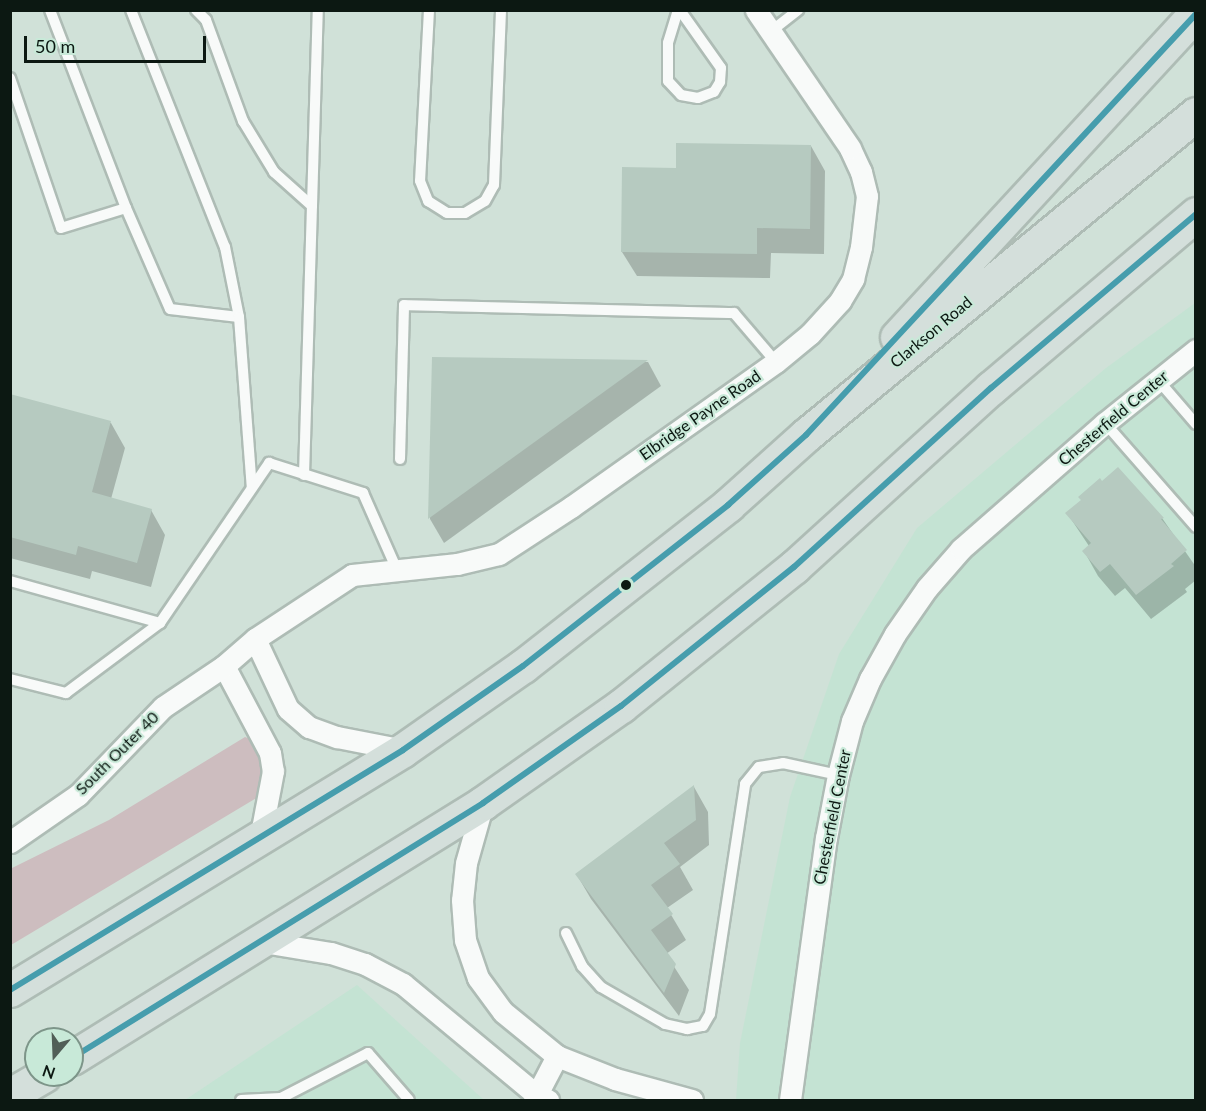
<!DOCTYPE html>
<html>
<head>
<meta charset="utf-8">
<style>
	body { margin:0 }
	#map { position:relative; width:1206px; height:1111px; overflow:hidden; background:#d0e1d8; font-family:Lato,sans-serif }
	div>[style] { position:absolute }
	.built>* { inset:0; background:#c4e3d3 }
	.green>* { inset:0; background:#cdbdbf }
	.shadow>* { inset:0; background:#0003 }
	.building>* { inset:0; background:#b6cac0 }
	.roads { filter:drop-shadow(2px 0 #aebcb5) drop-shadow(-2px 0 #aebcb5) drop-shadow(0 2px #aebcb5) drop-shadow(0 -2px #aebcb5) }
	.lane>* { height:10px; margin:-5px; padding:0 5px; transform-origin:5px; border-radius:5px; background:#f8faf9 }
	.street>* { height:21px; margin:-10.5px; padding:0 10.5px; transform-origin:10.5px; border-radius:10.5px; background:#f8faf9 }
	.primary>* { height:33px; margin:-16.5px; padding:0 16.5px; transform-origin:16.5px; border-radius:16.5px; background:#d4dfdb }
	.bus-1>* { height:6px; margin:-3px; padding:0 3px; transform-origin:3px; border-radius:3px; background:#469dad }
	.dots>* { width:16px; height:16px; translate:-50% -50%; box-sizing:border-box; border:3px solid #c8e9d8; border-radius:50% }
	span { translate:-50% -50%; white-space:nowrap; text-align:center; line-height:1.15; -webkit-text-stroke:4.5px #c8e9d8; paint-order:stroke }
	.street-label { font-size:16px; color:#0c1812 }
	.frame { position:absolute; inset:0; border:12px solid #0c1812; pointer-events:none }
	.north { position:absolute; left:24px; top:1027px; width:60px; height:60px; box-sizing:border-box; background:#c8e9d8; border:2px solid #7d9589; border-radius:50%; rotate:199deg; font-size:16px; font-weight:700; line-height:24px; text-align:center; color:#0c1812 }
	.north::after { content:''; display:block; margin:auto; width:21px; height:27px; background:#515e57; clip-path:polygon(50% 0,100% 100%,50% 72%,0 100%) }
	.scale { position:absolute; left:24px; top:36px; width:182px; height:27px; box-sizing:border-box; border:3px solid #0c1812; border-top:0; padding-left:8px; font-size:18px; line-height:21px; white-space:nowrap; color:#0c1812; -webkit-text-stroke:4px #c8e9d8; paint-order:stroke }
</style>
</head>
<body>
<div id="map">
	<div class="built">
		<div style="clip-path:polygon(1195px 303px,1195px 1100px,736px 1100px,740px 1043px,790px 797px,839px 654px,917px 528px,1106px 368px)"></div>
		<div style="clip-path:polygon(357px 985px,484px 1100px,185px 1100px)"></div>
	</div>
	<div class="green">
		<div style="clip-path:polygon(245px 737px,262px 744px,273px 788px,11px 945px,10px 869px,109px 820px)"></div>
	</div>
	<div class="shadow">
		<div style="clip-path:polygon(811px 146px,825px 171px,824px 254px,771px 253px,770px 278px,637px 276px,622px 252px,677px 169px)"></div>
		<div style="clip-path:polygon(433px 358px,648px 362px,661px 386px,444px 543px,430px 519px)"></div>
		<div style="clip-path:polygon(10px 396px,111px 423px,125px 448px,111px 499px,151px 510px,165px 535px,151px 587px,92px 571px,90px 579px,10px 558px)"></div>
		<div style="clip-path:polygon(1067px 513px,1162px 518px,1196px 567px,1196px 580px,1185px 589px,1187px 592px,1151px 619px,1125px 588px,1115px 596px,1098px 576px,1084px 551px,1089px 546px)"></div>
		<div style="clip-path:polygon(694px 787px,708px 812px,709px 845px,680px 867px,693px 890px,667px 908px,686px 940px,666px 954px,689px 990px,679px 1016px,591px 899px,577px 875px)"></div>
	</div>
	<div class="building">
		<div style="clip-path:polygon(676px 143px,811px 145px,810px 229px,757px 228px,757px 254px,621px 252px,622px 167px,676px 168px)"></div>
		<div style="clip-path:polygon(432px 357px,648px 360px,428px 519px)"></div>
		<div style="clip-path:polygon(10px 394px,111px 421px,92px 492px,152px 509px,137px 563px,78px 546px,76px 555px,10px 537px)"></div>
		<div style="clip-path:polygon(1118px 467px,1164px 518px,1161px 519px,1187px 550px,1171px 564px,1174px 566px,1136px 595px,1110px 564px,1100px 572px,1082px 551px,1091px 543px,1065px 513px,1081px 500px,1078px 497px,1100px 478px,1102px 481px)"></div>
		<div style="clip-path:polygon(694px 785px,696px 820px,664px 843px,680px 864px,651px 885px,673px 914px,651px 930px,676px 964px,664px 993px,575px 874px)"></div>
	</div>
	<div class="roads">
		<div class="lane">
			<div style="left:50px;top:10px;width:212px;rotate:69deg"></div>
			<div style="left:131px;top:10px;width:255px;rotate:68.4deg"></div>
			<div style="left:225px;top:247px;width:71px;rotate:78.7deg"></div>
			<div style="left:196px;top:10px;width:14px;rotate:45deg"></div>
			<div style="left:206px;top:20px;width:108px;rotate:69.9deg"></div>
			<div style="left:243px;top:121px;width:60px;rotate:58.7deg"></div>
			<div style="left:274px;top:172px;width:51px;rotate:41.8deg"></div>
			<div style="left:429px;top:10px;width:171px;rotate:93deg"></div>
			<div style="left:420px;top:181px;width:22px;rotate:68deg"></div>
			<div style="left:428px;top:201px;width:22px;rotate:32deg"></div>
			<div style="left:447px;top:213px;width:18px"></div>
			<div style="left:465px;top:213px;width:23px;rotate:-31deg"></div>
			<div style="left:485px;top:201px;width:18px;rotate:-61deg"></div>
			<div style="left:494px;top:185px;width:175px;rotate:-87.7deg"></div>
			<div style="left:678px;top:10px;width:34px;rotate:107deg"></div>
			<div style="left:668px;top:43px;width:38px;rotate:90deg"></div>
			<div style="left:668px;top:81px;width:19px;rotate:47deg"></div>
			<div style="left:681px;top:95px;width:17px;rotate:10deg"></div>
			<div style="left:698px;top:98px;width:17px;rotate:-21deg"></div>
			<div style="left:714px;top:92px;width:12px;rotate:-59deg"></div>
			<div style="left:720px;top:82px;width:14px;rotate:-86deg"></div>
			<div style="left:721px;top:68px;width:71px;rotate:-125.3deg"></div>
			<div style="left:770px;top:32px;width:36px;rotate:-38deg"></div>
			<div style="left:10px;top:78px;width:158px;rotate:71.2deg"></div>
			<div style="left:61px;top:228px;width:68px;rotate:-17.1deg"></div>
			<div style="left:126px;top:208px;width:110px;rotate:66.5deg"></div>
			<div style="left:170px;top:309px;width:69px;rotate:6.6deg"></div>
			<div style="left:239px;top:317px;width:171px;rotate:85.7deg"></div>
			<div style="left:1158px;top:380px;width:58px;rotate:49.2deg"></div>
			<div style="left:1105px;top:423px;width:138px;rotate:48.8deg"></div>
			<div style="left:400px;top:459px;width:154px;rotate:-88.5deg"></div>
			<div style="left:404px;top:305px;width:330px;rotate:1.4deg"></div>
			<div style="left:734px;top:313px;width:65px;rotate:49.4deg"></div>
			<div style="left:304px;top:475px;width:465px;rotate:-88.3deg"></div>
			<div style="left:10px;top:581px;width:156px;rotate:15.6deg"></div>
			<div style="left:160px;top:623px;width:194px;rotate:-55.7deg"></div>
			<div style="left:269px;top:463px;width:99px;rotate:17.7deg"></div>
			<div style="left:363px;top:493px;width:84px;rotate:66.2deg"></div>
			<div style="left:10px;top:679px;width:58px;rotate:14deg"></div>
			<div style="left:66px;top:693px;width:117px;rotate:-36.7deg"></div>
			<div style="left:566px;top:933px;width:37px;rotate:64deg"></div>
			<div style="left:582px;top:966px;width:28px;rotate:48deg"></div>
			<div style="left:601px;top:987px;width:74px;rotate:30deg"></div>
			<div style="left:665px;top:1024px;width:23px;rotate:13deg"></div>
			<div style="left:687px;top:1029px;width:16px;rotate:-11deg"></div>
			<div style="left:703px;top:1026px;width:14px;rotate:-60deg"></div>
			<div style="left:710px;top:1014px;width:233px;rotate:-81.3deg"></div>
			<div style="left:745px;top:784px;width:22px;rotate:-51deg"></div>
			<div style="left:759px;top:767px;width:24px;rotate:-9deg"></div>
			<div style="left:783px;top:763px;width:56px;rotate:12.3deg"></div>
			<div style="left:241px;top:1100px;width:40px;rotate:-2.9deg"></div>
			<div style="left:281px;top:1098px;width:98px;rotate:-27.3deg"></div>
			<div style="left:368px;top:1053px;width:62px;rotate:48.9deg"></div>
		</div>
		<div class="street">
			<div style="left:255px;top:639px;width:77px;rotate:64.8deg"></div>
			<div style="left:288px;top:709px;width:28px;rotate:41deg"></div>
			<div style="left:309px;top:727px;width:30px;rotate:20deg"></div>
			<div style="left:337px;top:737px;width:67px;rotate:11.1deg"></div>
			<div style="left:224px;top:666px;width:98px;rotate:62.1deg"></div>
			<div style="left:270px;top:753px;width:18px;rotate:81deg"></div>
			<div style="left:273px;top:771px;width:69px;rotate:100.8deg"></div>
			<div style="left:483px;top:803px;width:62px;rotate:105.8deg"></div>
			<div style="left:466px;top:863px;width:37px;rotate:96deg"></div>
			<div style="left:462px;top:900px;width:40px;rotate:85.7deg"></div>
			<div style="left:465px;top:940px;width:40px;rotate:71.1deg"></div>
			<div style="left:478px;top:978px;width:42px;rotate:53.7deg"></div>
			<div style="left:503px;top:1012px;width:70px;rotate:39.2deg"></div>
			<div style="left:557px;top:1056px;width:62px;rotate:21.6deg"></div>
			<div style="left:615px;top:1079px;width:80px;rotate:15.3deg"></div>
			<div style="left:10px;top:842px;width:83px;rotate:-34.7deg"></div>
			<div style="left:78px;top:795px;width:122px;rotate:-46deg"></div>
			<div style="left:163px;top:707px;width:73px;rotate:-33.9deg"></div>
			<div style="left:224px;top:666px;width:41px;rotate:-41.1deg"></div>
			<div style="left:255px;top:639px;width:116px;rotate:-33.4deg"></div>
			<div style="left:352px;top:575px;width:106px;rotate:-6deg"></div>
			<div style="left:457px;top:564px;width:43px;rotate:-13.4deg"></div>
			<div style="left:499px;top:554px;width:86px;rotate:-33.1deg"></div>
			<div style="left:571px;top:507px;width:251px;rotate:-35.3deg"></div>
			<div style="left:776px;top:362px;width:44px;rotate:-39.5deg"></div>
			<div style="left:810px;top:334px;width:45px;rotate:-47.7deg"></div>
			<div style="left:840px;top:301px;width:26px;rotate:-59deg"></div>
			<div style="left:853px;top:279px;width:33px;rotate:-76deg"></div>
			<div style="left:861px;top:247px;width:51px;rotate:-83.3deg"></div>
			<div style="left:867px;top:196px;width:25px;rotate:-104deg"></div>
			<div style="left:861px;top:172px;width:26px;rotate:-115deg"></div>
			<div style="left:850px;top:148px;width:167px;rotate:-124.3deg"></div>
			<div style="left:263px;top:942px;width:69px;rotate:9.2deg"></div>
			<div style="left:331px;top:953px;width:36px;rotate:18deg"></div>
			<div style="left:365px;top:964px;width:43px;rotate:27.8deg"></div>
			<div style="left:403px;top:984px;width:175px;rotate:39.7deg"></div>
			<div style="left:538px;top:1096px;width:11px;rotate:22deg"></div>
			<div style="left:534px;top:1100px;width:50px;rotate:-62.4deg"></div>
			<div style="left:790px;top:1100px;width:264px;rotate:-82.2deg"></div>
			<div style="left:826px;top:838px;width:64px;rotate:-79.2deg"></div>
			<div style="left:838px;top:775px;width:56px;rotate:-75.5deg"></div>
			<div style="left:852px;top:721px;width:46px;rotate:-66.8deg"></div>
			<div style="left:870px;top:679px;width:51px;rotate:-60.9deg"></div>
			<div style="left:895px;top:634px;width:56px;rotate:-55.2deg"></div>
			<div style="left:927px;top:588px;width:52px;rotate:-48.9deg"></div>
			<div style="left:961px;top:549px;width:191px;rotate:-41.2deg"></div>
			<div style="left:1105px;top:423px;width:117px;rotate:-38.7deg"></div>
		</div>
		<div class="primary">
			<div style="left:897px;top:337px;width:441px;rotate:-47.3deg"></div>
			<div style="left:10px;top:990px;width:460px;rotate:-31.4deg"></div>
			<div style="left:403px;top:750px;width:146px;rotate:-35deg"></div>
			<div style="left:523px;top:666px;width:261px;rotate:-38.1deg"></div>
			<div style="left:728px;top:505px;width:105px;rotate:-41.9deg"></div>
			<div style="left:806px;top:435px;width:505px;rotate:-39.46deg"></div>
			<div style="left:72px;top:1058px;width:484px;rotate:-31.8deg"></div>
			<div style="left:483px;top:803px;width:169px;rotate:-35.1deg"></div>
			<div style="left:621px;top:706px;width:222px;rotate:-38.8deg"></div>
			<div style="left:794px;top:567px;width:266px;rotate:-42.3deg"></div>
			<div style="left:991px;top:388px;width:269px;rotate:-40.3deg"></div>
			<div style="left:10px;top:1095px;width:39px;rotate:-30deg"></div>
		</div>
	</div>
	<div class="bus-1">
		<div style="left:10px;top:990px;width:460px;rotate:-31.4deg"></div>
		<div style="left:403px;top:750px;width:146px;rotate:-35deg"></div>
		<div style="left:523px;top:666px;width:261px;rotate:-38.1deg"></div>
		<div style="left:728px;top:505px;width:105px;rotate:-41.9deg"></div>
		<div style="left:806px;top:435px;width:574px;rotate:-47.19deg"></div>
		<div style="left:72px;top:1058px;width:484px;rotate:-31.8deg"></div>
		<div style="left:483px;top:803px;width:169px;rotate:-35.1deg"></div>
		<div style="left:621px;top:706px;width:222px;rotate:-38.8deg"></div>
		<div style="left:794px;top:567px;width:266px;rotate:-42.3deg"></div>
		<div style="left:991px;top:388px;width:269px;rotate:-40.3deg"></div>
	</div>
	<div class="dots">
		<div style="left:626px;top:585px;background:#0c1812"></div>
	</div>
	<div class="street-label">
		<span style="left:931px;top:332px;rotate:-40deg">Clarkson Road</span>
		<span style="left:700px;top:415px;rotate:-35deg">Elbridge Payne Road</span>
		<span style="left:1113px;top:418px;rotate:-40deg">Chesterfield Center</span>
		<span style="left:117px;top:753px;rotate:-45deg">South Outer 40</span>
		<span style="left:832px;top:817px;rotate:-79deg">Chesterfield Center</span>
	</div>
	<div class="frame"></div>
	<div class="north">N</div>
	<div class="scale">50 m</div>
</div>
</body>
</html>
